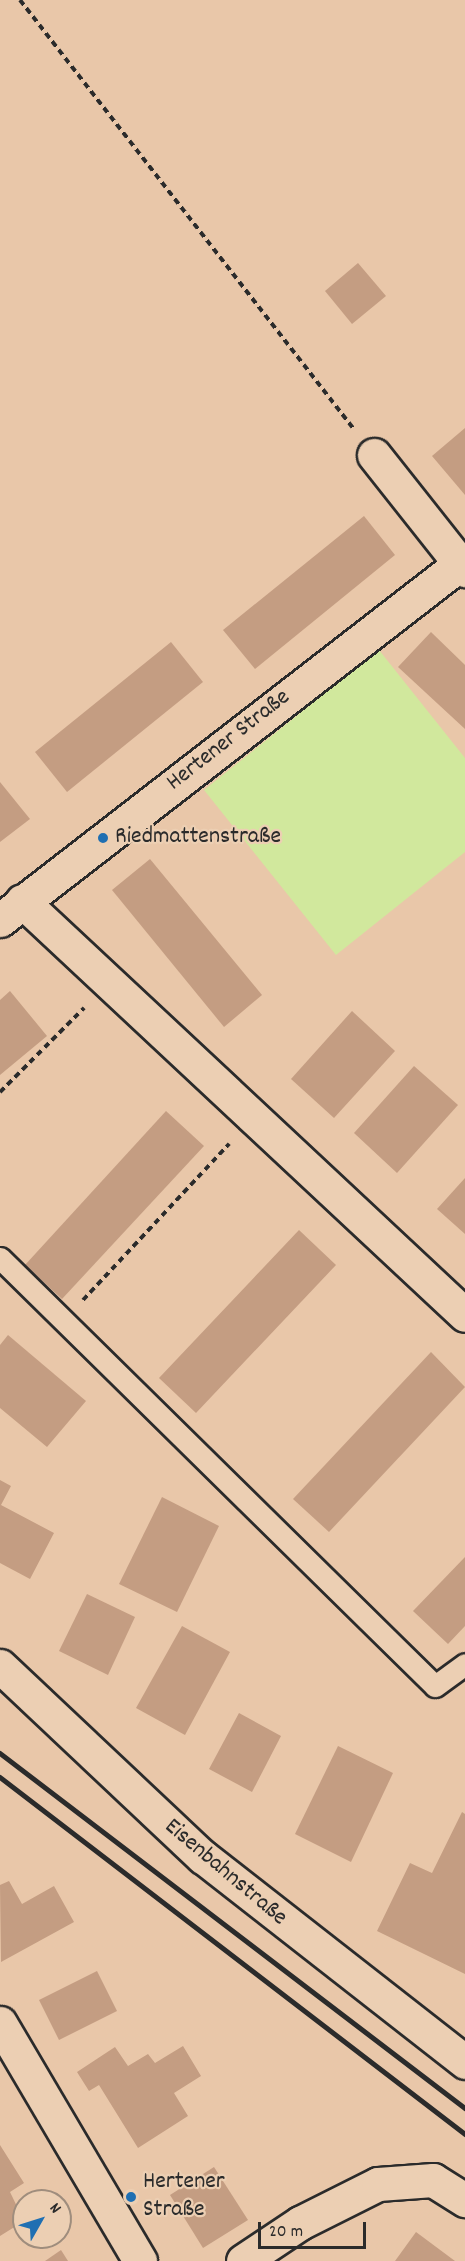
<!DOCTYPE html>
<html>
<head>
<meta charset="utf-8">
<style>
	body { margin:0 }
	#map { position:relative; width:465px; height:2261px; overflow:hidden; background:#e9c7a9; font-family:Dekko,sans-serif }
	div>[style] { position:absolute }
	.green>* { inset:0; background:#d1e89d }
	.building>* { inset:0; background:#c49d82 }
	.path>* { height:4px; margin-top:-2px; transform-origin:0; background:repeating-linear-gradient(90deg,#2b2b2b 0 6px,transparent 0 10.5px) }
	.roads { filter:drop-shadow(2px 0 #2b2b2b) drop-shadow(-2px 0 #2b2b2b) drop-shadow(0 2px #2b2b2b) drop-shadow(0 -2px #2b2b2b) }
	.service>* { height:21px; margin:-10.5px; padding:0 10.5px; transform-origin:10.5px; border-radius:10.5px; background:#eccfb3 }
	.minor>* { height:33px; margin:-16.5px; padding:0 16.5px; transform-origin:16.5px; border-radius:16.5px; background:#eccfb3 }
	.rail>* { height:4.5px; margin:-2.25px; padding:0 2.25px; transform-origin:2.25px; border-radius:2.25px; background:#2b2b2b }
	.dots>* { width:16px; height:16px; translate:-50% -50%; box-sizing:border-box; border:3px solid #eccfb3; border-radius:50% }
	span { translate:-50% -50%; white-space:nowrap; text-align:center; line-height:1.15; -webkit-text-stroke:4.5px #eccfb3; paint-order:stroke }
	.street-label { font-size:24px; color:#2b2b2b }
	.poi-label { font-size:24px; color:#2b2b2b }
	.left { translate:0 -50%; text-align:left }
	.north { position:absolute; left:12px; top:2189px; width:60px; height:60px; box-sizing:border-box; background:#eccfb3; border:2px solid #9f8d7d; border-radius:50%; rotate:51deg; font-size:16px; font-weight:700; line-height:24px; text-align:center; color:#2b2b2b }
	.north::after { content:''; display:block; margin:auto; width:21px; height:27px; background:#1f6fb2; clip-path:polygon(50% 0,100% 100%,50% 72%,0 100%) }
	.scale { position:absolute; left:258px; top:2222px; width:108px; height:27px; box-sizing:border-box; border:3px solid #2b2b2b; border-top:0; padding-left:8px; font-size:18px; line-height:21px; white-space:nowrap; color:#2b2b2b; -webkit-text-stroke:4px #eccfb3; paint-order:stroke }
</style>
</head>
<body>
<div id="map">
	<div class="green">
		<div style="clip-path:polygon(379px 650px,465px 758px,465px 852px,336px 955px,204px 790px)"></div>
	</div>
	<div class="building">
		<div style="clip-path:polygon(358px 263px,386px 296px,352px 324px,325px 291px)"></div>
		<div style="clip-path:polygon(465px 428px,465px 495px,432px 456px)"></div>
		<div style="clip-path:polygon(364px 516px,395px 555px,255px 669px,223px 630px)"></div>
		<div style="clip-path:polygon(431px 632px,465px 665px,465px 729px,398px 667px)"></div>
		<div style="clip-path:polygon(171px 642px,203px 682px,67px 792px,35px 752px)"></div>
		<div style="clip-path:polygon(0 782px,30px 819px,0 842px)"></div>
		<div style="clip-path:polygon(150px 859px,262px 995px,224px 1027px,112px 890px)"></div>
		<div style="clip-path:polygon(10px 991px,47px 1036px,0 1075px,0 1000px)"></div>
		<div style="clip-path:polygon(352px 1011px,395px 1051px,334px 1118px,291px 1079px)"></div>
		<div style="clip-path:polygon(414px 1066px,458px 1105px,397px 1173px,354px 1133px)"></div>
		<div style="clip-path:polygon(166px 1111px,204px 1146px,62px 1299px,25px 1265px)"></div>
		<div style="clip-path:polygon(465px 1178px,465px 1234px,437px 1209px)"></div>
		<div style="clip-path:polygon(299px 1230px,336px 1265px,196px 1413px,159px 1378px)"></div>
		<div style="clip-path:polygon(8px 1335px,86px 1401px,47px 1447px,0 1408px,0 1345px)"></div>
		<div style="clip-path:polygon(431px 1352px,465px 1387px,329px 1532px,293px 1499px)"></div>
		<div style="clip-path:polygon(0 1480px,11px 1486px,1px 1505px,54px 1533px,30px 1579px,0 1563px)"></div>
		<div style="clip-path:polygon(162px 1497px,219px 1526px,177px 1612px,119px 1584px)"></div>
		<div style="clip-path:polygon(465px 1557px,465px 1626px,448px 1644px,413px 1611px)"></div>
		<div style="clip-path:polygon(87px 1594px,135px 1617px,108px 1675px,59px 1651px)"></div>
		<div style="clip-path:polygon(182px 1626px,230px 1652px,185px 1735px,136px 1708px)"></div>
		<div style="clip-path:polygon(239px 1713px,281px 1736px,252px 1792px,209px 1769px)"></div>
		<div style="clip-path:polygon(338px 1746px,393px 1773px,351px 1862px,295px 1834px)"></div>
		<div style="clip-path:polygon(462px 1812px,465px 1814px,465px 1974px,377px 1931px,410px 1863px,432px 1873px)"></div>
		<div style="clip-path:polygon(9px 1881px,22px 1904px,54px 1886px,74px 1922px,1px 1962px,0 1885px)"></div>
		<div style="clip-path:polygon(97px 1971px,117px 2011px,59px 2040px,39px 2000px)"></div>
		<div style="clip-path:polygon(183px 2046px,201px 2076px,174px 2093px,188px 2116px,138px 2148px,99px 2085px,89px 2091px,77px 2072px,115px 2047px,128px 2066px,148px 2054px,155px 2063px)"></div>
		<div style="clip-path:polygon(0 2145px,24px 2183px,10px 2192px,24px 2221px,0 2236px)"></div>
		<div style="clip-path:polygon(214px 2167px,248px 2220px,203px 2248px,170px 2195px)"></div>
		<div style="clip-path:polygon(416px 2232px,455px 2261px,395px 2261px)"></div>
		<div style="clip-path:polygon(61px 2250px,68px 2261px,45px 2261px)"></div>
	</div>
	<div class="path">
		<div style="left:20px;top:0;width:542px;rotate:52.12deg"></div>
		<div style="left:0;top:1092px;width:119px;rotate:-45deg"></div>
		<div style="left:83px;top:1300px;width:214px;rotate:-46.9deg"></div>
	</div>
	<div class="roads">
		<div class="service">
			<div style="left:0;top:1258px;width:610px;rotate:44.54deg"></div>
			<div style="left:435px;top:1686px;width:37px;rotate:-36deg"></div>
		</div>
		<div class="minor">
			<div style="left:374px;top:455px;width:147px;rotate:51.6deg"></div>
			<div style="left:22px;top:901px;width:606px;rotate:43.06deg"></div>
			<div style="left:0;top:920px;width:588px;rotate:-37.75deg"></div>
			<div style="left:0;top:1666px;width:279px;rotate:43.3deg"></div>
			<div style="left:203px;top:1857px;width:333px;rotate:38deg"></div>
			<div style="left:0;top:2023px;width:276px;rotate:59.5deg"></div>
			<div style="left:243px;top:2261px;width:69px;rotate:-33.7deg"></div>
			<div style="left:300px;top:2223px;width:87px;rotate:-26.6deg"></div>
			<div style="left:378px;top:2184px;width:55px;rotate:-4.2deg"></div>
			<div style="left:433px;top:2180px;width:38px;rotate:32deg"></div>
		</div>
	</div>
	<div class="rail">
		<div style="left:0;top:1753px;width:585px;rotate:37.36deg"></div>
		<div style="left:0;top:1777px;width:586px;rotate:37.51deg"></div>
	</div>
	<div class="dots">
		<div style="left:103px;top:838px;background:#1f6fb2"></div>
		<div style="left:131px;top:2197px;background:#1f6fb2"></div>
	</div>
	<div class="street-label">
		<span style="left:229px;top:741px;rotate:-38deg">Hertener Straße</span>
		<span style="left:225px;top:1873px;rotate:40deg">Eisenbahnstraße</span>
	</div>
	<div class="poi-label">
		<span class="left" style="left:115px;top:838px">Riedmattenstraße</span>
		<span class="left" style="left:143px;top:2197px">Hertener<br>Straße</span>
	</div>
	<div class="north">N</div>
	<div class="scale">20 m</div>
</div>
</body>
</html>
